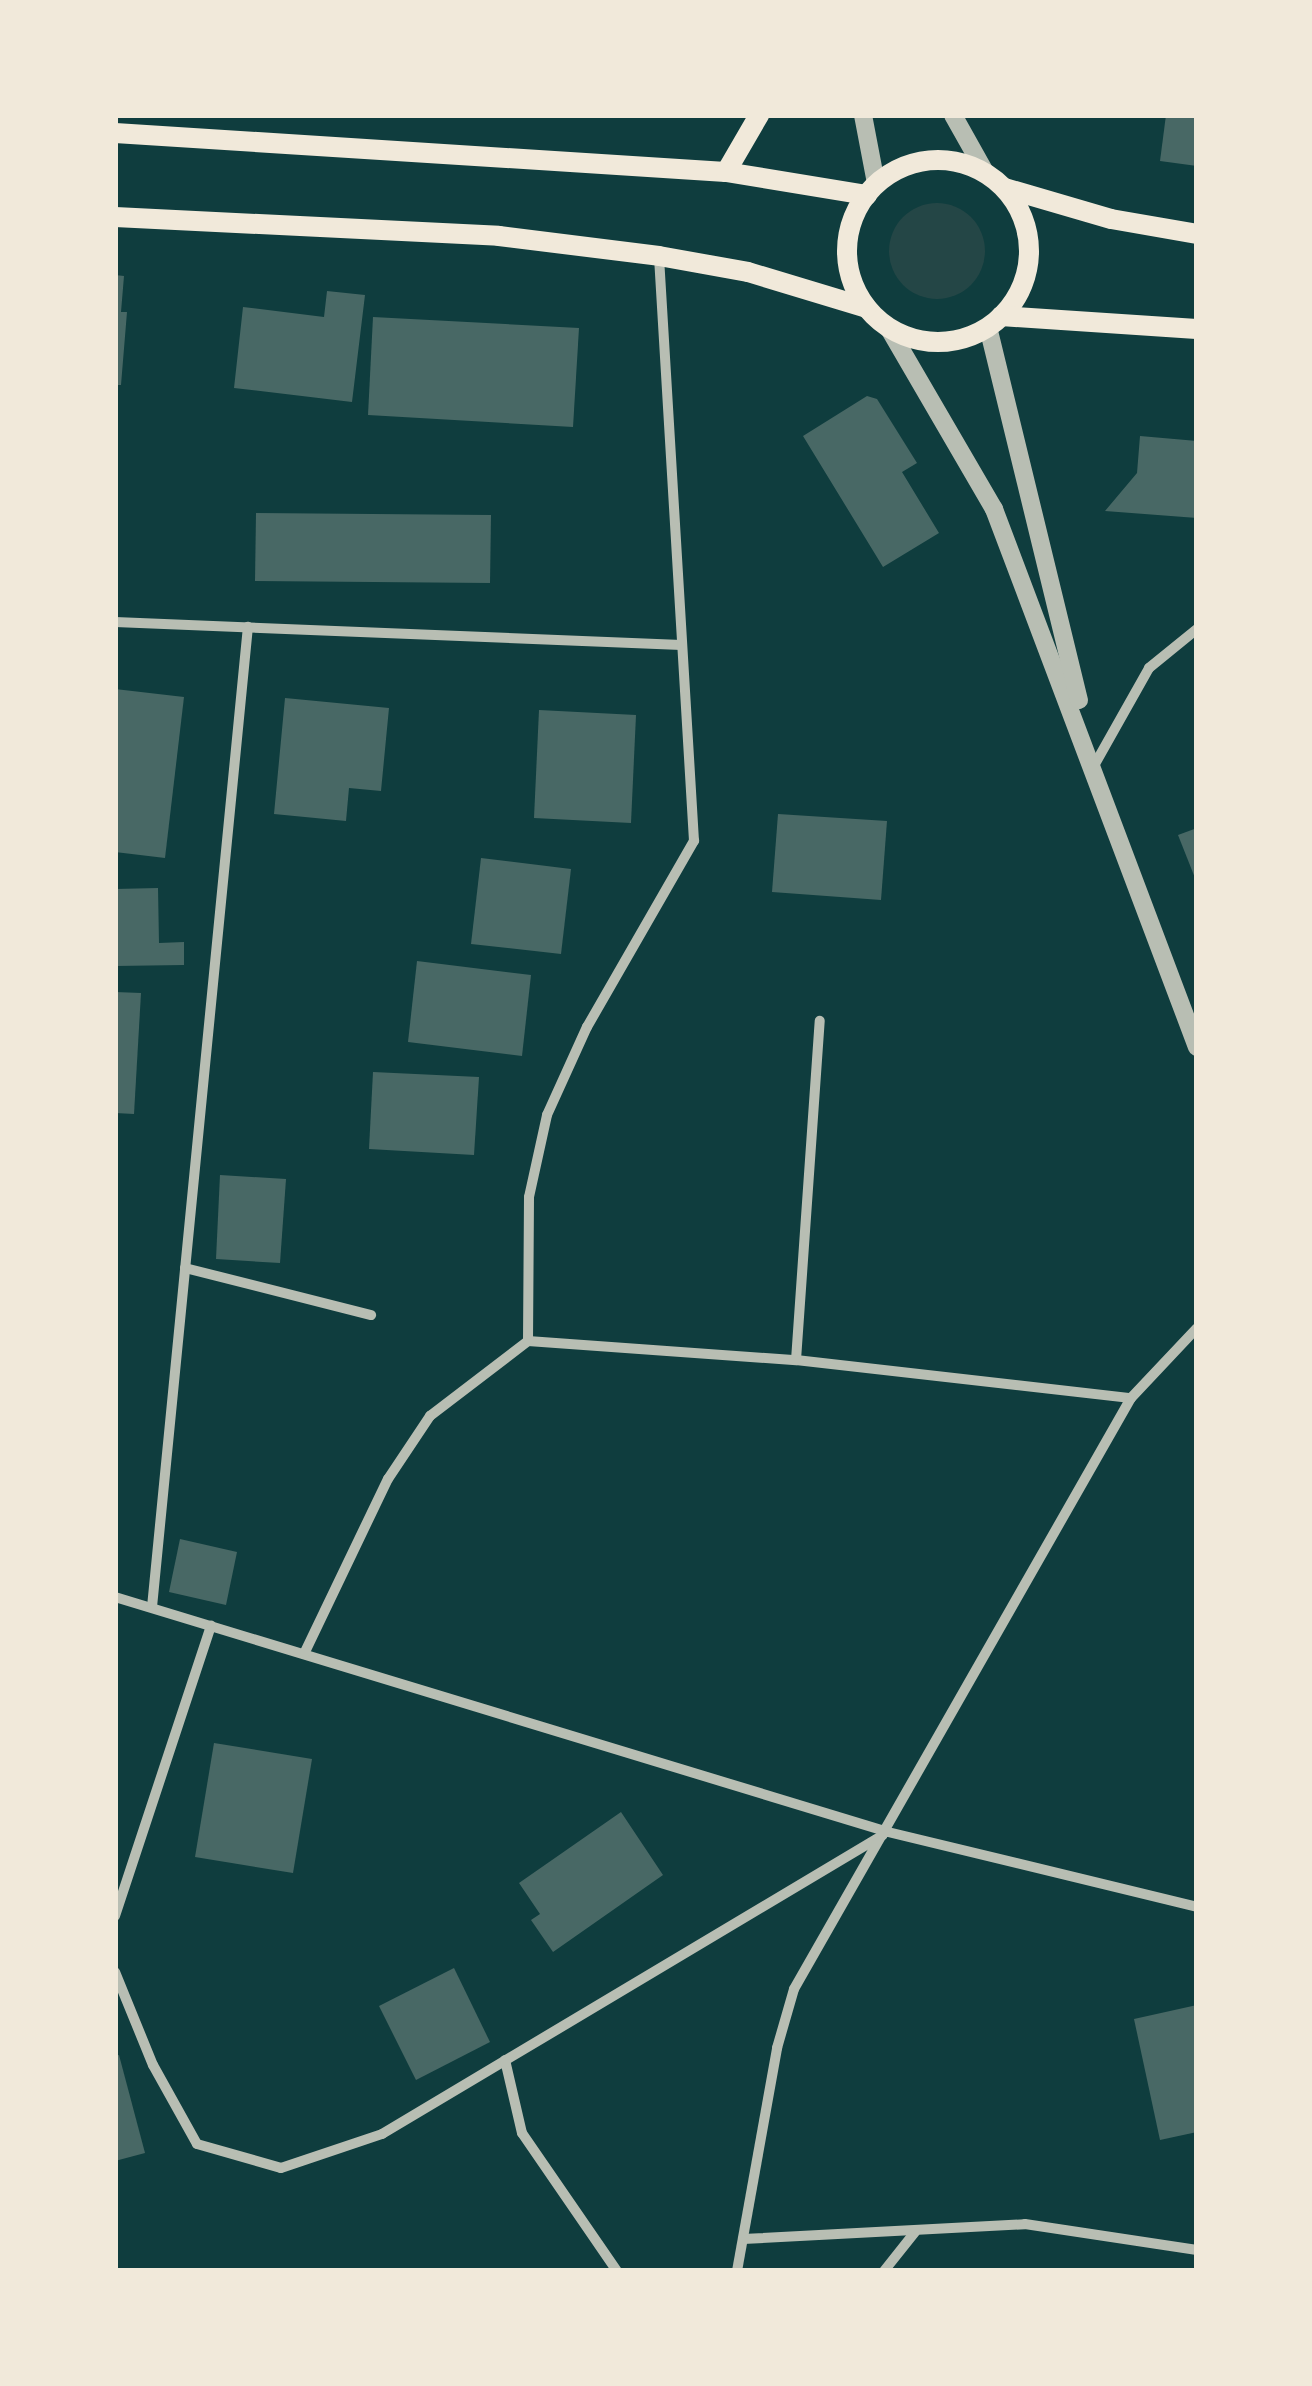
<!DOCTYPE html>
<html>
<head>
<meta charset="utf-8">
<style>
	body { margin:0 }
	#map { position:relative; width:1312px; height:2386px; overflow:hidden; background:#0f3d3e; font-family:Figtree,sans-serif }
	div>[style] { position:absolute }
	.green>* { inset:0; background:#244646 }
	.round { border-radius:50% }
	.building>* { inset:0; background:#486865 }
	.minor>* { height:10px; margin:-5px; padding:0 5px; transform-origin:5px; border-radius:5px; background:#b8beb3 }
	.tertiary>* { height:18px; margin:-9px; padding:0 9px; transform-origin:9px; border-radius:9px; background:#b8beb3 }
	.secondary>* { height:20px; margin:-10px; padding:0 10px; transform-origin:10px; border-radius:10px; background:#f1e9da }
	.secondary>.ring { margin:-10px; padding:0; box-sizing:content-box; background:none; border:20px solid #f1e9da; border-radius:50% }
	span { translate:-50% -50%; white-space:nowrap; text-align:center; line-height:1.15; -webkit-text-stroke:8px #f1e9da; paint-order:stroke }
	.frame { position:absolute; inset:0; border:118px solid #f1e9da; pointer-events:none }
</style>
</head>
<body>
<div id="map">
	<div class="green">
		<div class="round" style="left:889px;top:203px;width:96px;height:96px"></div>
	</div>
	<div class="building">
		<div style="clip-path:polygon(1166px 115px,1197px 115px,1197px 166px,1160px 161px)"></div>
		<div style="clip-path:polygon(115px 275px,124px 276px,121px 312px,127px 312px,121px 385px,115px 385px)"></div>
		<div style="clip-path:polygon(327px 291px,365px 295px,352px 402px,234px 388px,243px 307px,324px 317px)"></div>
		<div style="clip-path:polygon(373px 317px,579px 328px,573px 427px,368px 415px)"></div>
		<div style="clip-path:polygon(867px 396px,877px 399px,917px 463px,902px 472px,939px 533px,883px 567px,803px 436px)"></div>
		<div style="clip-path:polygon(1140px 436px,1197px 441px,1197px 518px,1105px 511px,1137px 473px)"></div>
		<div style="clip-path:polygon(256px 513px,491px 515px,490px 583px,255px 581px)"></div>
		<div style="clip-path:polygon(115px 689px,184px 697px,165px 858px,115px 852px)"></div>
		<div style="clip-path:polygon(285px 698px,389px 708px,381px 791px,349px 788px,346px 821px,274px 814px)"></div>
		<div style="clip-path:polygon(539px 710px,636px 715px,631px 823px,534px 818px)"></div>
		<div style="clip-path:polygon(778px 814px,887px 821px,881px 900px,772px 892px)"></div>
		<div style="clip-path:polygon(1197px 828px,1197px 883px,1178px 835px)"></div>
		<div style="clip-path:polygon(481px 858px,571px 869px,561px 954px,471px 944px)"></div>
		<div style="clip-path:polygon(158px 888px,159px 943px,184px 942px,184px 965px,115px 966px,115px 889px)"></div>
		<div style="clip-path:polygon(417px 961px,531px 975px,522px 1056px,408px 1042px)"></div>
		<div style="clip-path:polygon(115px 992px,141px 993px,134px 1114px,115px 1113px)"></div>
		<div style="clip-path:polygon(373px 1072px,479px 1077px,474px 1155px,369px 1149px)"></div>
		<div style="clip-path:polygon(220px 1175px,286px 1179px,280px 1263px,216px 1259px)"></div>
		<div style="clip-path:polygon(180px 1539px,237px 1552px,226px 1605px,169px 1592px)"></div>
		<div style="clip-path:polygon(214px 1743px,312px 1759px,293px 1873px,195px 1857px)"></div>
		<div style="clip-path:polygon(621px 1812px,663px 1875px,553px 1952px,531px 1920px,540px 1914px,519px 1883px)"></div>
		<div style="clip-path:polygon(454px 1968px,490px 2042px,416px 2080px,379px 2006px)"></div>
		<div style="clip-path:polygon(1197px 2005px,1197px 2132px,1160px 2140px,1134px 2019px)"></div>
		<div style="clip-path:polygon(119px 2055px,145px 2153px,115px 2161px,115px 2056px)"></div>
	</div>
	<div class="minor">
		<div style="left:115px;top:622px;width:567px;rotate:2.32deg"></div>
		<div style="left:1095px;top:764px;width:110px;rotate:-60.6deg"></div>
		<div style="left:1149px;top:668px;width:62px;rotate:-39.1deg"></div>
		<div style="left:185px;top:1268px;width:192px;rotate:14.2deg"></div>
		<div style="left:528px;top:1341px;width:269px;rotate:4.1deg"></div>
		<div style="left:796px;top:1360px;width:337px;rotate:6.5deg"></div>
		<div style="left:796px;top:1360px;width:340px;rotate:-86deg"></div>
		<div style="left:115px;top:1597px;width:808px;rotate:16.91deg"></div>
		<div style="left:888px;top:1832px;width:318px;rotate:13.6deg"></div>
		<div style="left:152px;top:1607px;width:985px;rotate:-84.41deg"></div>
		<div style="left:304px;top:1654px;width:194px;rotate:-64.4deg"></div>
		<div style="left:388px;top:1479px;width:76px;rotate:-56.3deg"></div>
		<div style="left:430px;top:1416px;width:123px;rotate:-37.4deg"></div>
		<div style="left:528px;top:1341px;width:144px;rotate:-89.6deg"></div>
		<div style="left:529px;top:1197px;width:84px;rotate:-77.6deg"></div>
		<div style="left:547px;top:1115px;width:97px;rotate:-65.6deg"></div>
		<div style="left:587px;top:1027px;width:215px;rotate:-60.1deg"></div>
		<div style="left:694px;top:841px;width:585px;rotate:-93.43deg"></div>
		<div style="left:115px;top:1916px;width:306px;rotate:-71.7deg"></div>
		<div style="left:115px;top:1972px;width:100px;rotate:67.8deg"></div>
		<div style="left:153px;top:2065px;width:90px;rotate:60.9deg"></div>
		<div style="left:197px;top:2144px;width:87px;rotate:15.9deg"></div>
		<div style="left:281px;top:2168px;width:107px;rotate:-18.6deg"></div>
		<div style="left:382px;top:2134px;width:583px;rotate:-30.83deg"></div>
		<div style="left:505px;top:2060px;width:75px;rotate:76.9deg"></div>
		<div style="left:522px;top:2133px;width:168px;rotate:55.5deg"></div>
		<div style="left:743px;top:2239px;width:282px;rotate:-3deg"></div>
		<div style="left:1025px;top:2224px;width:174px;rotate:8.6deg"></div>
		<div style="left:737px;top:2271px;width:227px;rotate:-79.8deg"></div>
		<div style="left:777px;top:2048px;width:61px;rotate:-73.9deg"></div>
		<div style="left:794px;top:1989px;width:680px;rotate:-60.31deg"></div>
		<div style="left:1131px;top:1398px;width:96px;rotate:-46.7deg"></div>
		<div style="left:884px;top:2271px;width:50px;rotate:-51.5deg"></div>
	</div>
	<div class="tertiary">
		<div style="left:863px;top:115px;width:69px;rotate:79.2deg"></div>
		<div style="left:953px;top:115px;width:65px;rotate:60.7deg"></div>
		<div style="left:888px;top:327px;width:211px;rotate:59.8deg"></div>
		<div style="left:994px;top:509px;width:575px;rotate:69.33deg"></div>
		<div style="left:988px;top:327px;width:384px;rotate:76.3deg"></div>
	</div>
	<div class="secondary">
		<div style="left:115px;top:133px;width:612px;rotate:3.65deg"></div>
		<div style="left:726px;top:172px;width:143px;rotate:9.3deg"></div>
		<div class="ring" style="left:847px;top:160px;width:162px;height:162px"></div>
		<div style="left:726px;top:172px;width:66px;rotate:-59.9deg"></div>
		<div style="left:1005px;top:188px;width:110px;rotate:16.3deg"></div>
		<div style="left:1111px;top:219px;width:87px;rotate:9.9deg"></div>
		<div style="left:115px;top:217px;width:384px;rotate:2.8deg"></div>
		<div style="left:499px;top:236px;width:161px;rotate:7.1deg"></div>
		<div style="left:659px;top:256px;width:90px;rotate:10.2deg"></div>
		<div style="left:748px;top:272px;width:124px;rotate:16.8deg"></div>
		<div style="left:1001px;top:316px;width:196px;rotate:3.8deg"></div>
	</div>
	<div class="frame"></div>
</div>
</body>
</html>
